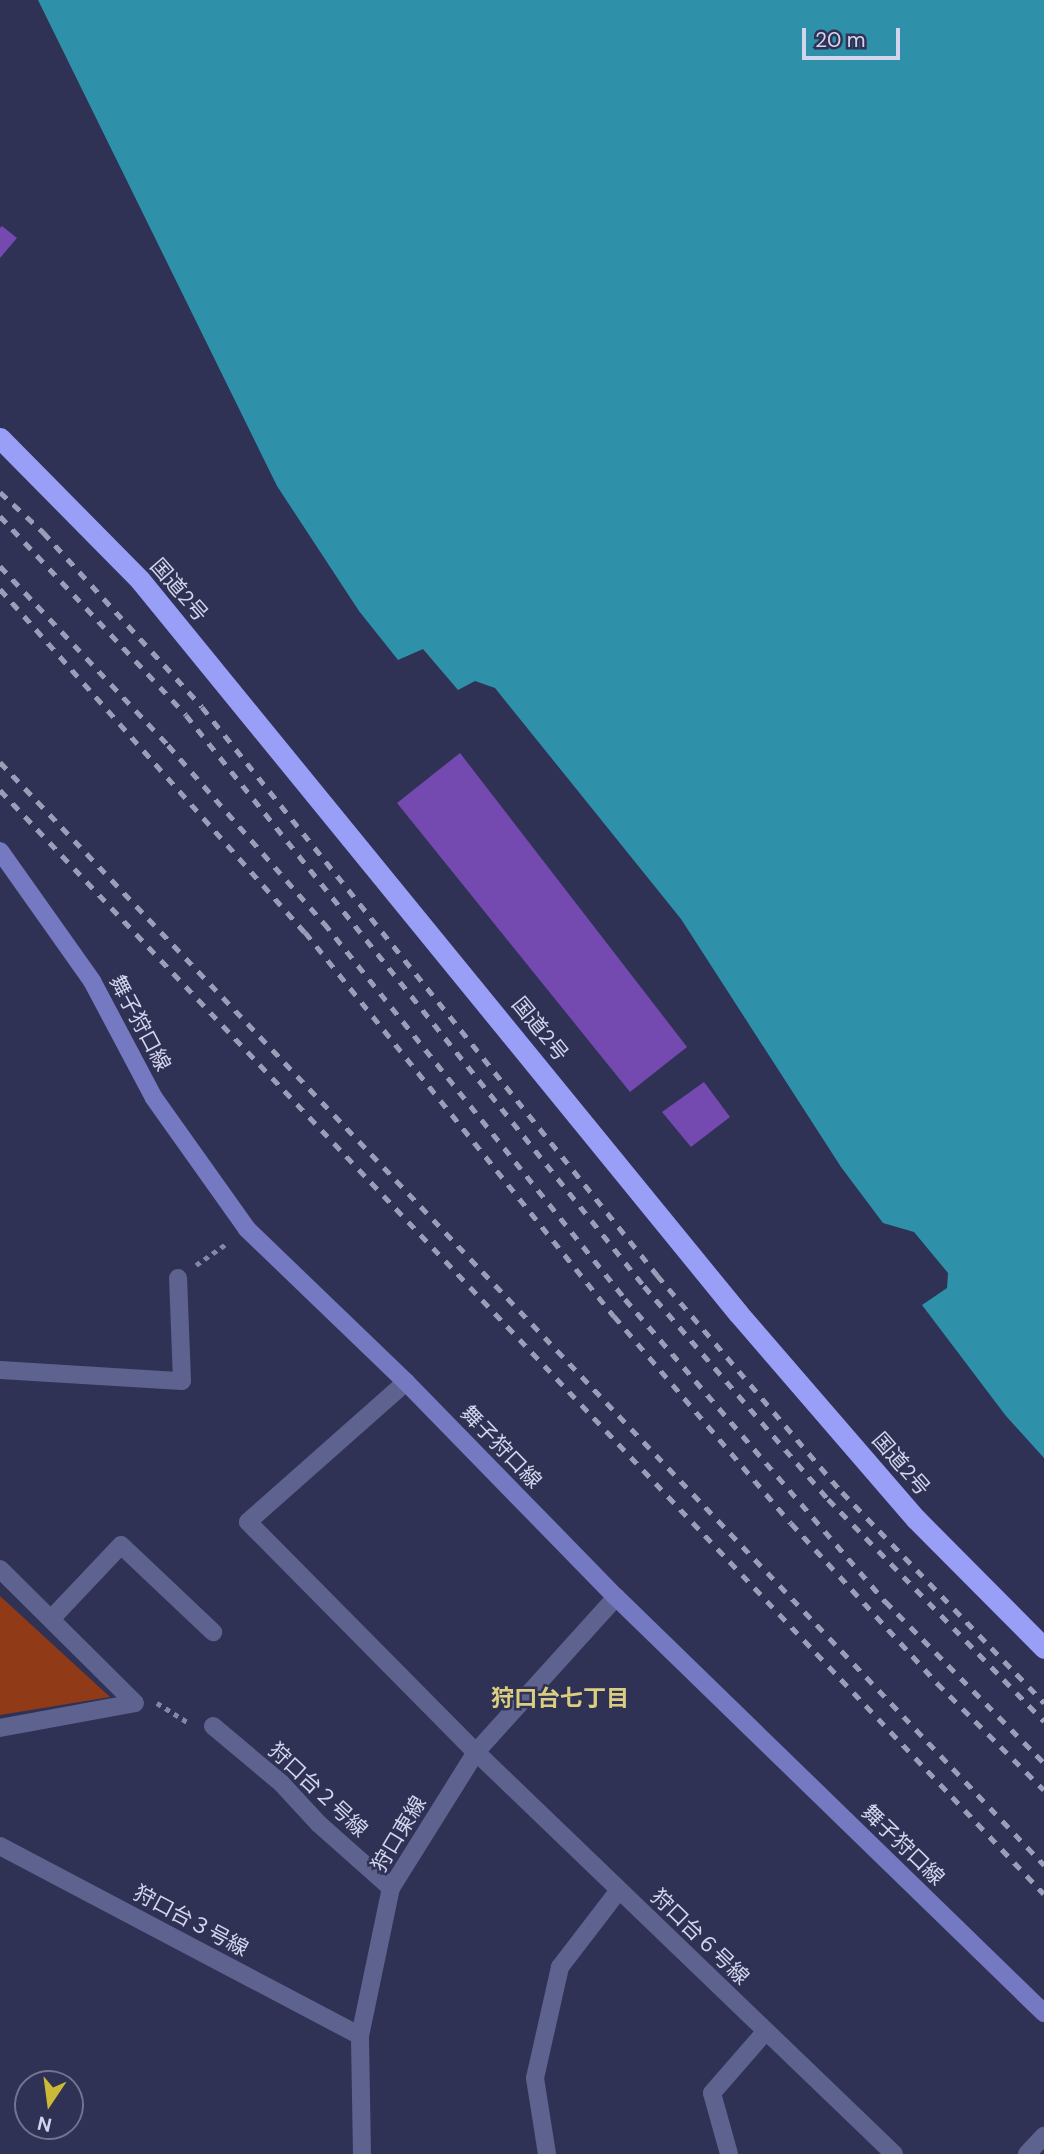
<!DOCTYPE html>
<html>
<head>
<meta charset="utf-8">
<style>
	body { margin:0 }
	#map { position:relative; width:1044px; height:2154px; overflow:hidden; background:#303255; font-family:"DM Sans","Noto Sans JP",sans-serif }
	div>[style] { position:absolute }
	.green>* { inset:0; background:#913a18 }
	.water>* { inset:0; background:#2f90aa }
	.building>* { inset:0; background:#7449b0 }
	.path>* { height:4.5px; margin-top:-2.25px; transform-origin:0; background:repeating-linear-gradient(90deg,#8487a3 0 5px,transparent 0 10px) }
	.street>* { height:18px; margin:-9px; padding:0 9px; transform-origin:9px; border-radius:9px; background:#5e628f }
	.secondary>* { height:18px; margin:-9px; padding:0 9px; transform-origin:9px; border-radius:9px; background:#7579c1 }
	.highway>* { height:21px; margin:-10.5px; padding:0 10.5px; transform-origin:10.5px; border-radius:10.5px; background:#999ff7 }
	.rail>* { height:5px; margin-top:-2.5px; transform-origin:0; background:repeating-linear-gradient(90deg,#9c9eb9 0 9px,transparent 0 18px) }
	span { translate:-50% -50%; white-space:nowrap; text-align:center; line-height:1.15; -webkit-text-stroke:5px #303255; paint-order:stroke }
	.street-label { font-size:21px; color:#d2d5ec }
	.neighbourhood-label { font-size:23px; color:#dbce80; font-weight:700 }
	.north { position:absolute; left:14px; top:2070px; width:70px; height:70px; box-sizing:border-box; background:#303255; border:2px solid #717391; border-radius:50%; rotate:193deg; font-size:19px; font-weight:700; line-height:28px; text-align:center; color:#d2d5ec }
	.north::after { content:''; display:block; margin:auto; width:24px; height:32px; background:#cdb938; clip-path:polygon(50% 0,100% 100%,50% 72%,0 100%) }
	.scale { position:absolute; left:802px; top:28px; width:98px; height:32px; box-sizing:border-box; border:4px solid #d2d5ec; border-top:0; padding-left:9px; font-size:21px; line-height:24px; white-space:nowrap; color:#d2d5ec; -webkit-text-stroke:5px #303255; paint-order:stroke }
</style>
</head>
<body>
<div id="map">
	<div class="green">
		<div style="clip-path:polygon(0 1596px,110px 1697px,0 1715px)"></div>
	</div>
	<div class="water">
		<div style="clip-path:polygon(38px 0,1044px 0,1044px 1458px,1006px 1416px,922px 1305px,947px 1288px,948px 1273px,914px 1232px,883px 1223px,841px 1167px,681px 919px,495px 688px,475px 681px,458px 690px,423px 649px,398px 660px,359px 611px,277px 486px)"></div>
	</div>
	<div class="building">
		<div style="clip-path:polygon(2px 226px,17px 238px,0 258px,0 228px)"></div>
		<div style="clip-path:polygon(460px 753px,687px 1047px,630px 1092px,397px 803px)"></div>
		<div style="clip-path:polygon(704px 1082px,730px 1117px,691px 1147px,662px 1112px)"></div>
	</div>
	<div class="path">
		<div style="left:196px;top:1265px;width:37px;rotate:-35deg"></div>
		<div style="left:157px;top:1703px;width:38px;rotate:32deg"></div>
	</div>
	<div class="street">
		<div style="left:0;top:1370px;width:182px;rotate:3.5deg"></div>
		<div style="left:182px;top:1381px;width:103px;rotate:-92.2deg"></div>
		<div style="left:406px;top:1382px;width:211px;rotate:138.5deg"></div>
		<div style="left:248px;top:1522px;width:324px;rotate:45.3deg"></div>
		<div style="left:476px;top:1752px;width:580px;rotate:43.88deg"></div>
		<div style="left:0;top:1569px;width:190px;rotate:44.8deg"></div>
		<div style="left:52px;top:1618px;width:100px;rotate:-46.6deg"></div>
		<div style="left:121px;top:1545px;width:127px;rotate:43.4deg"></div>
		<div style="left:213px;top:1726px;width:89px;rotate:40deg"></div>
		<div style="left:281px;top:1783px;width:56px;rotate:47.2deg"></div>
		<div style="left:319px;top:1824px;width:96px;rotate:41.6deg"></div>
		<div style="left:0;top:1728px;width:137px;rotate:-10.5deg"></div>
		<div style="left:0;top:1846px;width:407px;rotate:27.8deg"></div>
		<div style="left:362px;top:2154px;width:118px;rotate:-91deg"></div>
		<div style="left:360px;top:2036px;width:151px;rotate:-78.2deg"></div>
		<div style="left:391px;top:1888px;width:160px;rotate:-58deg"></div>
		<div style="left:476px;top:1752px;width:209px;rotate:-47.9deg"></div>
		<div style="left:547px;top:2154px;width:77px;rotate:-99deg"></div>
		<div style="left:535px;top:2078px;width:114px;rotate:-77.3deg"></div>
		<div style="left:560px;top:1967px;width:97px;rotate:-52.5deg"></div>
		<div style="left:729px;top:2154px;width:63px;rotate:-105.6deg"></div>
		<div style="left:712px;top:2093px;width:81px;rotate:-49deg"></div>
		<div style="left:1027px;top:2154px;width:25px;rotate:-47deg"></div>
	</div>
	<div class="secondary">
		<div style="left:0;top:851px;width:159px;rotate:54.7deg"></div>
		<div style="left:92px;top:981px;width:132px;rotate:62.1deg"></div>
		<div style="left:154px;top:1098px;width:161px;rotate:54.6deg"></div>
		<div style="left:247px;top:1229px;width:221px;rotate:43.9deg"></div>
		<div style="left:406px;top:1382px;width:301px;rotate:45.7deg"></div>
		<div style="left:616px;top:1597px;width:597px;rotate:44.19deg"></div>
	</div>
	<div class="highway">
		<div style="left:0;top:438px;width:199px;rotate:45.4deg"></div>
		<div style="left:140px;top:580px;width:946px;rotate:50.79deg"></div>
		<div style="left:738px;top:1313px;width:272px;rotate:49.2deg"></div>
		<div style="left:916px;top:1519px;width:182px;rotate:45.2deg"></div>
	</div>
	<div class="rail">
		<div style="left:0;top:492px;width:59px;rotate:42.9deg"></div>
		<div style="left:43px;top:532px;width:236px;rotate:47.7deg"></div>
		<div style="left:202px;top:707px;width:728px;rotate:51.3deg"></div>
		<div style="left:657px;top:1275px;width:285px;rotate:49.6deg"></div>
		<div style="left:842px;top:1492px;width:292px;rotate:46.2deg"></div>
		<div style="left:0;top:516px;width:272px;rotate:46.9deg"></div>
		<div style="left:186px;top:715px;width:732px;rotate:51.27deg"></div>
		<div style="left:644px;top:1286px;width:281px;rotate:49.2deg"></div>
		<div style="left:828px;top:1499px;width:310px;rotate:45.8deg"></div>
		<div style="left:0;top:566px;width:245px;rotate:46.8deg"></div>
		<div style="left:168px;top:745px;width:237px;rotate:48.8deg"></div>
		<div style="left:324px;top:923px;width:482px;rotate:51.3deg"></div>
		<div style="left:625px;top:1299px;width:399px;rotate:49.3deg"></div>
		<div style="left:885px;top:1601px;width:227px;rotate:45.5deg"></div>
		<div style="left:0;top:589px;width:459px;rotate:48.4deg"></div>
		<div style="left:305px;top:932px;width:493px;rotate:51.2deg"></div>
		<div style="left:614px;top:1316px;width:272px;rotate:49.5deg"></div>
		<div style="left:791px;top:1523px;width:217px;rotate:47.6deg"></div>
		<div style="left:937px;top:1683px;width:151px;rotate:45deg"></div>
		<div style="left:0;top:762px;width:1519px;rotate:46.57deg"></div>
		<div style="left:0;top:790px;width:1519px;rotate:46.6deg"></div>
	</div>
	<div class="street-label">
		<span style="left:179px;top:590px;rotate:49deg">国道2号</span>
		<span style="left:140px;top:1023px;rotate:62deg">舞子狩口線</span>
		<span style="left:540px;top:1029px;rotate:51deg">国道2号</span>
		<span style="left:501px;top:1447px;rotate:46deg">舞子狩口線</span>
		<span style="left:901px;top:1464px;rotate:49deg">国道2号</span>
		<span style="left:318px;top:1790px;rotate:43deg">狩口台２号線</span>
		<span style="left:399px;top:1834px;rotate:-59deg">狩口東線</span>
		<span style="left:903px;top:1845px;rotate:44deg">舞子狩口線</span>
		<span style="left:191px;top:1921px;rotate:28deg">狩口台３号線</span>
		<span style="left:700px;top:1937px;rotate:44deg">狩口台６号線</span>
	</div>
	<div class="neighbourhood-label">
		<span style="left:560px;top:1698px">狩口台七丁目</span>
	</div>
	<div class="north">N</div>
	<div class="scale">20 m</div>
</div>
</body>
</html>
